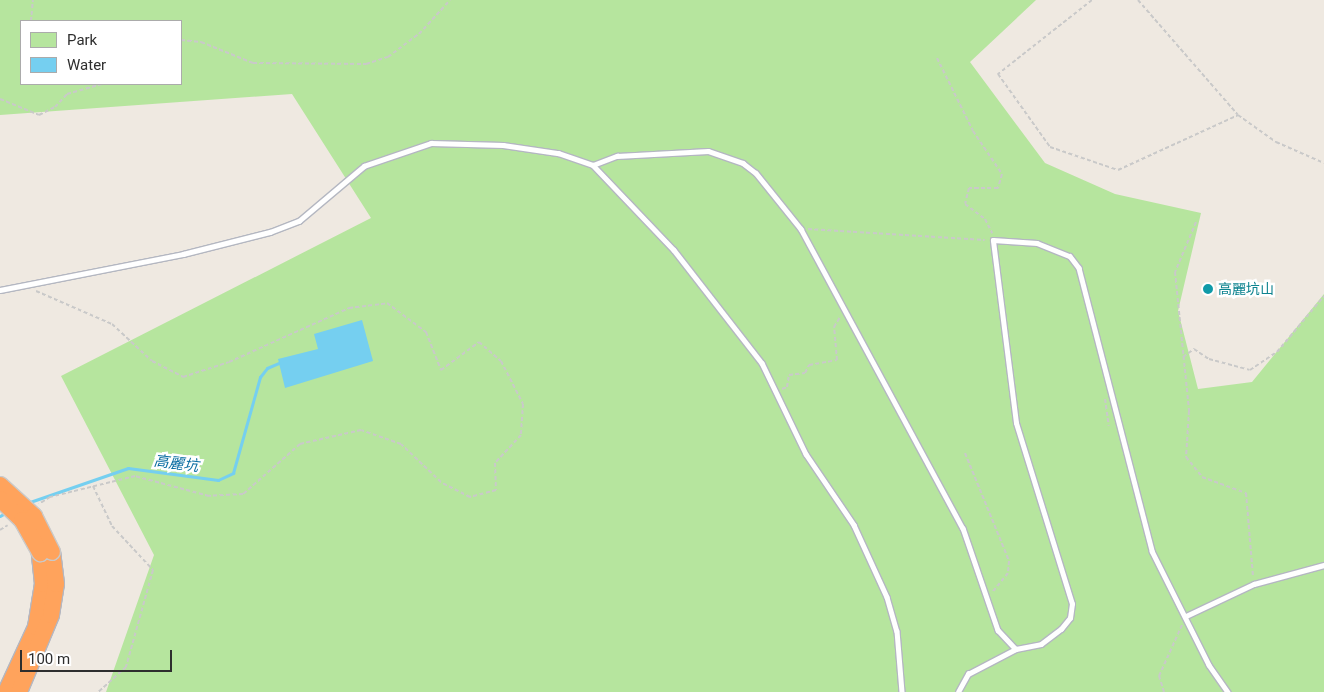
<!DOCTYPE html>
<html>
<head>
<meta charset="utf-8">
<style>
	body { margin:0 }
	#map { position:relative; width:1324px; height:692px; overflow:hidden; background:#efe9e1; font-family:Roboto,"Noto Sans TC",sans-serif }
	div>[style] { position:absolute }
	.green>* { inset:0; background:#b6e59e }
	.water>* { inset:0; background:#75cff0 }
	.stream>* { height:3px; margin:-1.5px; padding:0 1.5px; transform-origin:1.5px; border-radius:1.5px; background:#75cff0 }
	.path>* { height:2px; margin-top:-1px; transform-origin:0; background:repeating-linear-gradient(90deg,#c9c9c9 0 4px,transparent 0 6.5px) }
	.roads { filter:drop-shadow(1px 0 #b4b7c1) drop-shadow(-1px 0 #b4b7c1) drop-shadow(0 1px #b4b7c1) drop-shadow(0 -1px #b4b7c1) }
	.service>* { height:4.5px; margin:-2.25px; padding:0 2.25px; transform-origin:2.25px; border-radius:2.25px; background:#fff }
	.motorway>* { height:16px; margin:-8px; padding:0 8px; transform-origin:8px; border-radius:8px; background:#ffa35c }
	.bridges { filter:drop-shadow(1px 0 #c9c9c9) drop-shadow(-1px 0 #c9c9c9) drop-shadow(0 1px #c9c9c9) drop-shadow(0 -1px #c9c9c9) }
	.motorway-bridge>* { height:16px; margin:-8px; padding:0 8px; transform-origin:8px; border-radius:8px; background:#ffa35c }
	.dots>* { width:14px; height:14px; translate:-50% -50%; box-sizing:border-box; border:2px solid #fff; border-radius:50% }
	span { translate:-50% -50%; white-space:nowrap; text-align:center; line-height:1.15; -webkit-text-stroke:5px #fff; paint-order:stroke }
	.culture-label { font-size:14px; color:#0d838f }
	.left { translate:0 -50%; text-align:left }
	.water-label { font-size:15px; color:#0d6fa3; font-style:italic }
	.legend { position:absolute; left:20px; top:20px; width:162px; height:65px; box-sizing:border-box; background:#fff; border:1px solid #ababab; margin:0; padding:6px 9px; list-style:none; font-size:15px; color:#2e2e2e }
	.legend li { display:flex; align-items:center; gap:10px; height:25px }
	.legend b { width:25px; border:1px solid #ababab }
	.scale { position:absolute; left:20px; top:650px; width:152px; height:22px; box-sizing:border-box; border:2px solid #2e2e2e; border-top:0; padding-left:6px; font-size:15px; line-height:18px; white-space:nowrap; color:#2e2e2e; -webkit-text-stroke:4px #fff; paint-order:stroke }
</style>
</head>
<body>
<div id="map">
	<div class="green">
		<div style="clip-path:polygon(evenodd,0 0,1036px 0,970px 62px,1045px 163px,1115px 194px,1201px 213px,1178px 311px,1198px 389px,1252px 382px,1324px 294px,1324px 692px,106px 692px,154px 555px,61px 376px,371px 218px,292px 94px,0 115px,0 0,21px 21px,181px 21px,181px 84px,21px 84px,21px 21px)"></div>
	</div>
	<div class="water">
		<div style="clip-path:polygon(362px 320px,373px 361px,285px 388px,278px 359px,318px 349px,314px 334px)"></div>
	</div>
	<div class="stream">
		<div style="left:27px;top:503px;width:107px;rotate:-19.1deg"></div>
		<div style="left:128px;top:468px;width:91px;rotate:7.6deg"></div>
		<div style="left:218px;top:480px;width:17px;rotate:-25deg"></div>
		<div style="left:233px;top:473px;width:100px;rotate:-74.3deg"></div>
		<div style="left:260px;top:377px;width:11px;rotate:-52deg"></div>
		<div style="left:267px;top:368px;width:13px;rotate:-23deg"></div>
		<div style="left:0;top:516px;width:8px;rotate:-30deg"></div>
	</div>
	<div class="path">
		<div style="left:1092px;top:0;width:120px;rotate:141.8deg"></div>
		<div style="left:998px;top:74px;width:90px;rotate:54.5deg"></div>
		<div style="left:1050px;top:147px;width:72px;rotate:18.7deg"></div>
		<div style="left:1118px;top:170px;width:132px;rotate:-24.6deg"></div>
		<div style="left:1138px;top:0;width:152px;rotate:49deg"></div>
		<div style="left:1238px;top:115px;width:47px;rotate:35.4deg"></div>
		<div style="left:1276px;top:142px;width:52px;rotate:23.6deg"></div>
		<div style="left:31px;top:21px;width:21px;rotate:-85deg"></div>
		<div style="left:181px;top:40px;width:20px;rotate:6deg"></div>
		<div style="left:201px;top:42px;width:56px;rotate:22deg"></div>
		<div style="left:253px;top:63px;width:113px;rotate:0.5deg"></div>
		<div style="left:366px;top:64px;width:23px;rotate:-18deg"></div>
		<div style="left:388px;top:57px;width:39px;rotate:-37deg"></div>
		<div style="left:419px;top:34px;width:46px;rotate:-47.6deg"></div>
		<div style="left:937px;top:58px;width:81px;rotate:63.7deg"></div>
		<div style="left:973px;top:131px;width:52px;rotate:56deg"></div>
		<div style="left:1002px;top:174px;width:15px;rotate:106deg"></div>
		<div style="left:998px;top:188px;width:29px;rotate:180deg"></div>
		<div style="left:969px;top:188px;width:16px;rotate:104deg"></div>
		<div style="left:965px;top:204px;width:25px;rotate:37deg"></div>
		<div style="left:985px;top:219px;width:16px;rotate:63deg"></div>
		<div style="left:0;top:99px;width:42px;rotate:22.3deg"></div>
		<div style="left:39px;top:115px;width:18px;rotate:-27deg"></div>
		<div style="left:55px;top:107px;width:18px;rotate:-47deg"></div>
		<div style="left:67px;top:94px;width:37px;rotate:-16deg"></div>
		<div style="left:1196px;top:222px;width:54px;rotate:112.8deg"></div>
		<div style="left:1175px;top:272px;width:140px;rotate:84.2deg"></div>
		<div style="left:1189px;top:411px;width:46px;rotate:93.7deg"></div>
		<div style="left:1186px;top:457px;width:26px;rotate:51deg"></div>
		<div style="left:1202px;top:477px;width:47px;rotate:20deg"></div>
		<div style="left:1246px;top:493px;width:83px;rotate:85.2deg"></div>
		<div style="left:808px;top:229px;width:177px;rotate:3.6deg"></div>
		<div style="left:36px;top:291px;width:83px;rotate:23.5deg"></div>
		<div style="left:112px;top:324px;width:54px;rotate:42.8deg"></div>
		<div style="left:152px;top:361px;width:35px;rotate:27deg"></div>
		<div style="left:183px;top:377px;width:48px;rotate:-18.1deg"></div>
		<div style="left:229px;top:362px;width:132px;rotate:-24.2deg"></div>
		<div style="left:349px;top:308px;width:38px;rotate:-7deg"></div>
		<div style="left:387px;top:303px;width:49px;rotate:36.6deg"></div>
		<div style="left:426px;top:332px;width:41px;rotate:68.5deg"></div>
		<div style="left:441px;top:370px;width:47px;rotate:-36.4deg"></div>
		<div style="left:479px;top:342px;width:29px;rotate:41deg"></div>
		<div style="left:501px;top:361px;width:48px;rotate:62.9deg"></div>
		<div style="left:523px;top:404px;width:31px;rotate:94deg"></div>
		<div style="left:521px;top:435px;width:38px;rotate:133deg"></div>
		<div style="left:495px;top:463px;width:27px;rotate:88deg"></div>
		<div style="left:496px;top:490px;width:27px;rotate:165deg"></div>
		<div style="left:470px;top:497px;width:33px;rotate:-153deg"></div>
		<div style="left:441px;top:482px;width:55px;rotate:-136.5deg"></div>
		<div style="left:401px;top:444px;width:42px;rotate:-160.7deg"></div>
		<div style="left:361px;top:430px;width:63px;rotate:167.1deg"></div>
		<div style="left:300px;top:444px;width:76px;rotate:138.7deg"></div>
		<div style="left:243px;top:494px;width:34px;rotate:177deg"></div>
		<div style="left:209px;top:496px;width:77px;rotate:-164.9deg"></div>
		<div style="left:135px;top:476px;width:88px;rotate:166.1deg"></div>
		<div style="left:50px;top:497px;width:13px;rotate:148deg"></div>
		<div style="left:1183px;top:357px;width:14px;rotate:-36deg"></div>
		<div style="left:1194px;top:349px;width:18px;rotate:34deg"></div>
		<div style="left:1209px;top:359px;width:42px;rotate:15deg"></div>
		<div style="left:1250px;top:370px;width:32px;rotate:-34deg"></div>
		<div style="left:1277px;top:352px;width:73px;rotate:-50deg"></div>
		<div style="left:782px;top:389px;width:5px;rotate:-22deg"></div>
		<div style="left:787px;top:387px;width:12px;rotate:-81deg"></div>
		<div style="left:789px;top:375px;width:16px;rotate:-7deg"></div>
		<div style="left:805px;top:373px;width:9px;rotate:-63deg"></div>
		<div style="left:809px;top:365px;width:28px;rotate:-10deg"></div>
		<div style="left:837px;top:360px;width:33px;rotate:-95deg"></div>
		<div style="left:834px;top:327px;width:12px;rotate:-59deg"></div>
		<div style="left:1105px;top:399px;width:27px;rotate:82deg"></div>
		<div style="left:965px;top:453px;width:117px;rotate:67.8deg"></div>
		<div style="left:1009px;top:561px;width:12px;rotate:95deg"></div>
		<div style="left:1008px;top:573px;width:26px;rotate:129deg"></div>
		<div style="left:93px;top:486px;width:44px;rotate:64.6deg"></div>
		<div style="left:112px;top:526px;width:60px;rotate:47deg"></div>
		<div style="left:153px;top:570px;width:101px;rotate:105.6deg"></div>
		<div style="left:126px;top:667px;width:38px;rotate:138deg"></div>
		<div style="left:0;top:530px;width:9px;rotate:-32deg"></div>
		<div style="left:1164px;top:692px;width:17px;rotate:-107deg"></div>
		<div style="left:1159px;top:676px;width:56px;rotate:-65.7deg"></div>
	</div>
	<div class="roads">
		<div class="service">
			<div style="left:593px;top:165px;width:26px;rotate:-21deg"></div>
			<div style="left:617px;top:156px;width:91px;rotate:-3.1deg"></div>
			<div style="left:708px;top:151px;width:37px;rotate:19deg"></div>
			<div style="left:743px;top:163px;width:16px;rotate:38deg"></div>
			<div style="left:756px;top:173px;width:72px;rotate:51.2deg"></div>
			<div style="left:801px;top:229px;width:340px;rotate:61.6deg"></div>
			<div style="left:963px;top:528px;width:108px;rotate:71.1deg"></div>
			<div style="left:998px;top:630px;width:26px;rotate:47deg"></div>
			<div style="left:1016px;top:649px;width:25px;rotate:-11deg"></div>
			<div style="left:1041px;top:644px;width:25px;rotate:-37deg"></div>
			<div style="left:1061px;top:629px;width:14px;rotate:-51deg"></div>
			<div style="left:1070px;top:618px;width:14px;rotate:-82deg"></div>
			<div style="left:1072px;top:604px;width:189px;rotate:-107.2deg"></div>
			<div style="left:1016px;top:423px;width:184px;rotate:-97.2deg"></div>
			<div style="left:993px;top:240px;width:44px;rotate:3.9deg"></div>
			<div style="left:1037px;top:243px;width:35px;rotate:22deg"></div>
			<div style="left:1070px;top:256px;width:15px;rotate:53deg"></div>
			<div style="left:1079px;top:268px;width:292px;rotate:75.5deg"></div>
			<div style="left:1152px;top:551px;width:127px;rotate:63.4deg"></div>
			<div style="left:1209px;top:665px;width:33px;rotate:55deg"></div>
			<div style="left:0;top:290px;width:187px;rotate:-11.1deg"></div>
			<div style="left:183px;top:254px;width:90px;rotate:-14.2deg"></div>
			<div style="left:270px;top:232px;width:31px;rotate:-21deg"></div>
			<div style="left:299px;top:221px;width:85px;rotate:-40.2deg"></div>
			<div style="left:364px;top:166px;width:71px;rotate:-18.9deg"></div>
			<div style="left:431px;top:143px;width:72px;rotate:1.6deg"></div>
			<div style="left:503px;top:145px;width:56px;rotate:8.3deg"></div>
			<div style="left:558px;top:153px;width:37px;rotate:19deg"></div>
			<div style="left:593px;top:165px;width:117px;rotate:46.4deg"></div>
			<div style="left:674px;top:250px;width:143px;rotate:52.1deg"></div>
			<div style="left:762px;top:363px;width:101px;rotate:64.2deg"></div>
			<div style="left:806px;top:454px;width:86px;rotate:55.9deg"></div>
			<div style="left:854px;top:525px;width:79px;rotate:65.4deg"></div>
			<div style="left:887px;top:597px;width:35px;rotate:74deg"></div>
			<div style="left:897px;top:631px;width:61px;rotate:85.3deg"></div>
			<div style="left:1186px;top:616px;width:75px;rotate:-25.2deg"></div>
			<div style="left:1254px;top:584px;width:73px;rotate:-15.2deg"></div>
			<div style="left:958px;top:692px;width:21px;rotate:-61deg"></div>
			<div style="left:968px;top:674px;width:54px;rotate:-27.5deg"></div>
		</div>
		<div class="motorway">
			<div style="left:6px;top:692px;width:72px;rotate:-65.2deg"></div>
			<div style="left:36px;top:627px;width:44px;rotate:-80.8deg"></div>
			<div style="left:43px;top:584px;width:31px;rotate:-96deg"></div>
			<div style="left:19px;top:692px;width:83px;rotate:-67.4deg"></div>
			<div style="left:51px;top:615px;width:31px;rotate:-81deg"></div>
			<div style="left:56px;top:584px;width:32px;rotate:-97deg"></div>
		</div>
	</div>
	<div class="bridges">
		<div class="motorway-bridge">
			<div style="left:0;top:485px;width:46px;rotate:42.4deg"></div>
			<div style="left:34px;top:516px;width:40px;rotate:63.4deg"></div>
			<div style="left:0;top:499px;width:30px;rotate:44deg"></div>
			<div style="left:22px;top:520px;width:38px;rotate:61deg"></div>
		</div>
	</div>
	<div class="dots">
		<div style="left:1208px;top:289px;background:#0f9aa8"></div>
	</div>
	<div class="culture-label">
		<span class="left" style="left:1218px;top:289px">高麗坑山</span>
	</div>
	<div class="water-label">
		<span style="left:176px;top:464px;rotate:7deg">高麗坑</span>
	</div>
	<ul class="legend">
	<li><b style="height:14px;background:#b6e59e"></b>Park</li>
	<li><b style="height:14px;background:#75cff0"></b>Water</li>
	</ul>
	<div class="scale">100 m</div>
</div>
</body>
</html>
